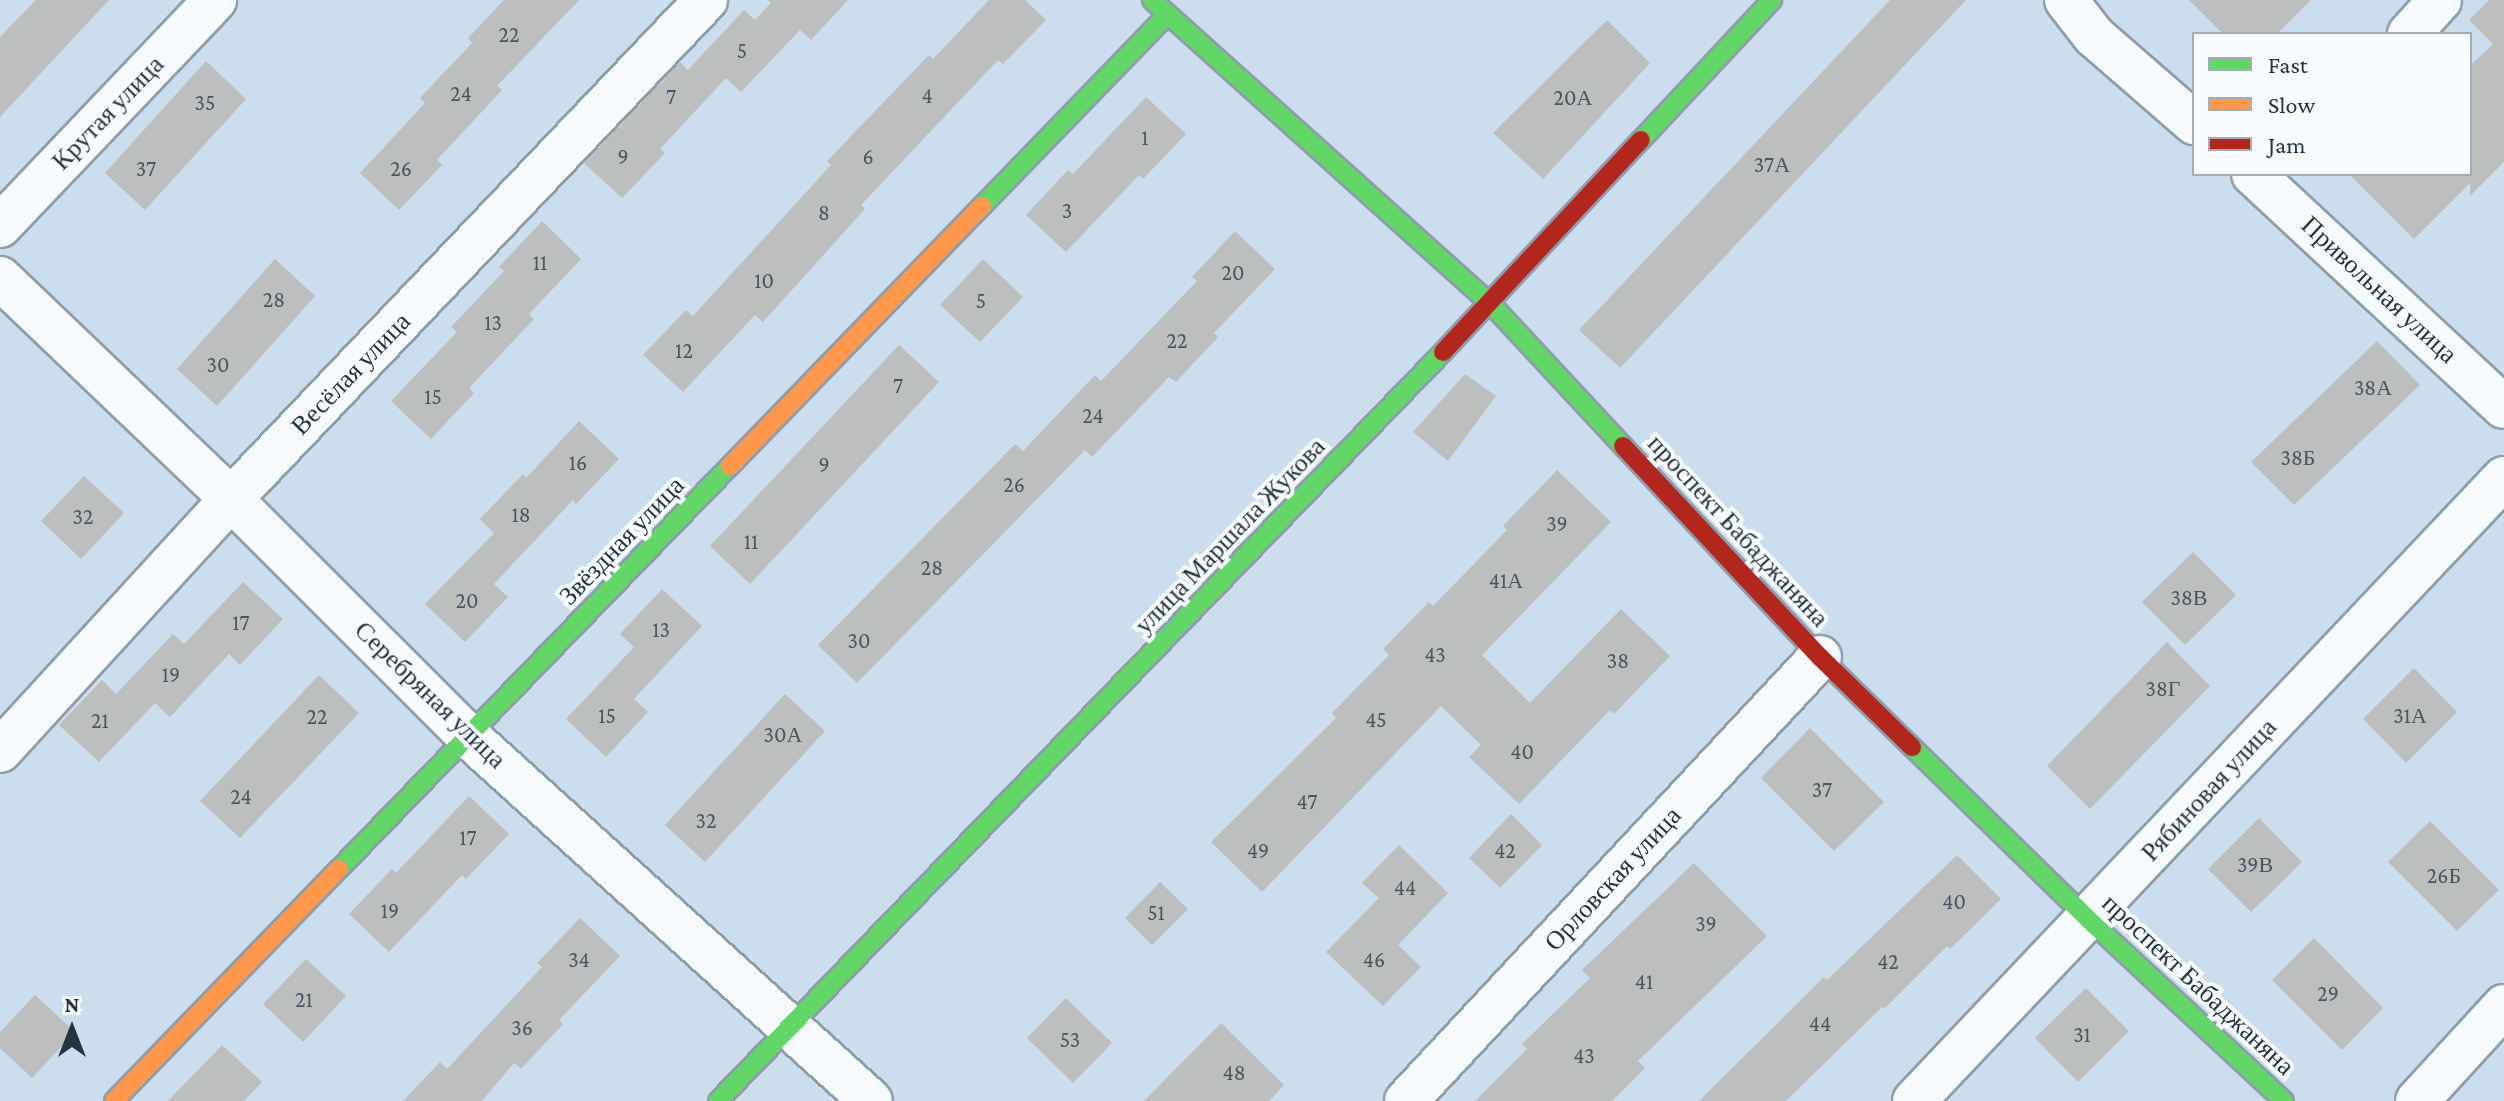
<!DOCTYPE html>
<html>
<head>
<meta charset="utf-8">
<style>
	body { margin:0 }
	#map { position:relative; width:2504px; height:1101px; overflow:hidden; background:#cde; font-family:"Crimson Pro",serif }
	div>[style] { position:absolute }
	.building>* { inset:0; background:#bdbebe }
	.roads { filter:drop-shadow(2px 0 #8e9daa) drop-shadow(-2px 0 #8e9daa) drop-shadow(0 2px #8e9daa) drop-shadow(0 -2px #8e9daa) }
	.street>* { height:42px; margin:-21px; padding:0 21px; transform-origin:21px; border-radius:21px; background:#f7fafc }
	.fast>* { height:18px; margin:-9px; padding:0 9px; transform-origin:9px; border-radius:9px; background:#63d668 }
	.slow>* { height:18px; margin:-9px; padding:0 9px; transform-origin:9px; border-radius:9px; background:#ff974d }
	.jam>* { height:18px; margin:-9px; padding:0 9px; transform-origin:9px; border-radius:9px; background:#b3261e }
	span { translate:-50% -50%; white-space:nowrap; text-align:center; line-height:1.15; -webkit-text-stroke:8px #f7fbff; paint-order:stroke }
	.number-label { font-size:22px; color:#4b5661 }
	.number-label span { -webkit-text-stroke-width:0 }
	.street-label { font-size:26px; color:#253442 }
	.legend { position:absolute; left:2192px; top:32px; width:280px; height:144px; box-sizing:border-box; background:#f7fbff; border:2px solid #a3abb3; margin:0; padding:10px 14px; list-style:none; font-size:24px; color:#253442 }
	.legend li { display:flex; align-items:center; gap:16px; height:40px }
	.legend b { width:40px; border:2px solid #a3abb3 }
	.north { position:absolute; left:32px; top:989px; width:80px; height:80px; -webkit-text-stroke:6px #f7fbff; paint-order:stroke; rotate:0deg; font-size:22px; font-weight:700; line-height:32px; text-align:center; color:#253442 }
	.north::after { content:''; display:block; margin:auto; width:28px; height:36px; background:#253442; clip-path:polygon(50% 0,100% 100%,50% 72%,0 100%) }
</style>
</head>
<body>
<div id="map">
	<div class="building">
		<div style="clip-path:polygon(36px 0,109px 0,0 117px,0 37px)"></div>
		<div style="clip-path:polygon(504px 0,579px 0,497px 86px,502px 90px,437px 160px,442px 165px,399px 210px,360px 173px,425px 103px,420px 98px,472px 43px,468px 38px)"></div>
		<div style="clip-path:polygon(768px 0,848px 0,811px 40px,800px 30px,741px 92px,726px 78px,660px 149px,665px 153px,622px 198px,584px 163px,680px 62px,688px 70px,744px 10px,755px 20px,771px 3px)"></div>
		<div style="clip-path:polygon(989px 0,1025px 0,1046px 20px,1003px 64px,998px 60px,861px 205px,865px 209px,763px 322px,755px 315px,683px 392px,643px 355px,686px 310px,693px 316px,831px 165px,827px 161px,929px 55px,933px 59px)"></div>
		<div style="clip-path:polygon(1890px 0,1966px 0,1620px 368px,1579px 330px)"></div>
		<div style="clip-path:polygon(2189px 0,2311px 0,2277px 34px,2223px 34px)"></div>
		<div style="clip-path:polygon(2489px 0,2504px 0,2504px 162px,2470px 196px,2470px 183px,2414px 239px,2349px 174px,2470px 174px,2470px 66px,2493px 44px,2469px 20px)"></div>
		<div style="clip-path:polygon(1607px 20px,1650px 63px,1543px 179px,1493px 133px)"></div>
		<div style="clip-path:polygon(206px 61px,246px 99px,145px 210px,105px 173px)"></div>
		<div style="clip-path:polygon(1146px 97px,1186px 134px,1143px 179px,1139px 175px,1066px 252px,1026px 215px,1068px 170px,1073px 174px)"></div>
		<div style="clip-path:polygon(542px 221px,581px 259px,529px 314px,534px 319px,469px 388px,474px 393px,431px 439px,391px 401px,457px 332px,451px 327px,504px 271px,499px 267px)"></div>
		<div style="clip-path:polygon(1235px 231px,1275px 269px,1214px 333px,1218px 337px,1176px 382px,1169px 377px,1092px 457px,1085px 450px,857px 683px,818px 645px,1015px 444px,1023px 451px,1095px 375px,1101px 381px,1197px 281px,1192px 277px)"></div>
		<div style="clip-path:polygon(275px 259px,315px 296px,217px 406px,177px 369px)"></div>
		<div style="clip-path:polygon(983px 259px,1023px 297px,980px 342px,940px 305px)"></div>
		<div style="clip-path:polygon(2377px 341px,2420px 385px,2294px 505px,2251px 462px)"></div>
		<div style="clip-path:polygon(899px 345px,939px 382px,750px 584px,710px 546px)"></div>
		<div style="clip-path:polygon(1465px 374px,1496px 396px,1448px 461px,1413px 432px)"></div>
		<div style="clip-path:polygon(579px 421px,619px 459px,576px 504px,573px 500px,494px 584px,508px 597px,465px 642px,425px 604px,494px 533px,480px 519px,523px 474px,526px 478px)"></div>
		<div style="clip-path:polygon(1557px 470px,1611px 522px,1482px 655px,1530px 703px,1621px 609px,1670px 656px,1614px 714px,1610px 710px,1519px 804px,1469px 757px,1481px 745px,1441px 706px,1262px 892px,1211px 842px,1336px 718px,1332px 713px,1389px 655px,1383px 649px,1429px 602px,1433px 606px,1507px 530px,1503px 526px)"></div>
		<div style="clip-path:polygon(84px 476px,124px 513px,81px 559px,41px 521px)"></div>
		<div style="clip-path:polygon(2193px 552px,2236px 595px,2185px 645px,2142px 602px)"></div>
		<div style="clip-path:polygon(243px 582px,283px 619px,240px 665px,229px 654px,170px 717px,155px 703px,99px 762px,59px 725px,102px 680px,116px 694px,173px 634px,184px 644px)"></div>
		<div style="clip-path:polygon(662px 589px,702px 626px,634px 699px,648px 712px,606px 757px,566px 719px,634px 647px,620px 634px)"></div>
		<div style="clip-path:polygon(2167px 642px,2210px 686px,2090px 809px,2047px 766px)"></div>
		<div style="clip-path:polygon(2414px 668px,2457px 712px,2406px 763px,2363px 719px)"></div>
		<div style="clip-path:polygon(319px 675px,359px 713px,240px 838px,200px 801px)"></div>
		<div style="clip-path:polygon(785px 694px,825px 731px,705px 862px,665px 825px)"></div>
		<div style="clip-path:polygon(1810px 728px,1884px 802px,1834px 851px,1761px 778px)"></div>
		<div style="clip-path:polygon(469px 796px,509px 834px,466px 879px,462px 875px,389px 952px,349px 914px,392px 869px,396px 873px)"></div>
		<div style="clip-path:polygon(1511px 814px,1542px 845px,1500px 888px,1469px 858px)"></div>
		<div style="clip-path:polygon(2259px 818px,2302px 862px,2251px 912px,2208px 869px)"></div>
		<div style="clip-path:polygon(2430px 821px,2499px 890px,2457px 931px,2388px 862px)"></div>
		<div style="clip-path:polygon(1399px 845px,1448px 893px,1398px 945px,1421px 967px,1383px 1006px,1326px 952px,1379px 898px,1362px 883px)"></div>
		<div style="clip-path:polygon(1957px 855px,2001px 899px,1950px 949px,1947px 946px,1884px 1009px,1882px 1007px,1786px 1101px,1699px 1101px,1824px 977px,1827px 980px)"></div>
		<div style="clip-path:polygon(1694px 863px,1767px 936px,1638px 1061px,1645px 1068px,1612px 1101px,1475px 1101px,1527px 1049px,1522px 1044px,1590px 978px,1582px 970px)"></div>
		<div style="clip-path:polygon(1160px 882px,1188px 909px,1152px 945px,1125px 918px)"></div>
		<div style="clip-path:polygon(580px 918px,620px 956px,559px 1020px,563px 1024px,521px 1069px,514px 1063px,482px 1101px,403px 1101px,440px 1062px,447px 1069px,542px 967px,537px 963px)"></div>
		<div style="clip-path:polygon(2314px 938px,2383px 1008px,2342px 1050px,2272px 980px)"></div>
		<div style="clip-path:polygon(306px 959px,346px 996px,303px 1042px,263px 1004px)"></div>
		<div style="clip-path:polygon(2086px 988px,2129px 1031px,2078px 1082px,2035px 1038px)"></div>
		<div style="clip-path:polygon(35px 995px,75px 1032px,32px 1078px,0 1048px,0 1032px)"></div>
		<div style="clip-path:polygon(1066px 998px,1112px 1043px,1073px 1083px,1027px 1038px)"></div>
		<div style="clip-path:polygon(1221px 1023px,1284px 1085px,1269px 1101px,1144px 1101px)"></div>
		<div style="clip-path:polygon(222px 1045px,262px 1082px,244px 1101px,168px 1101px)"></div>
	</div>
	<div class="roads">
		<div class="street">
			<div style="left:2066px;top:0;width:46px;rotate:52.1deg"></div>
			<div style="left:2094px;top:36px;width:133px;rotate:41deg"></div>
			<div style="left:2409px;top:34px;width:46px;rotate:-47.6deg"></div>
			<div style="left:2253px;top:174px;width:342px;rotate:42.9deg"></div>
			<div style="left:0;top:226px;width:312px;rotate:-46.4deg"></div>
			<div style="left:0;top:278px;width:320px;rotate:43.7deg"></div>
			<div style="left:231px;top:499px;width:337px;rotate:45deg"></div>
			<div style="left:469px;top:737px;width:542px;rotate:42.16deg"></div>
			<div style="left:0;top:751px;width:342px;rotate:-47.5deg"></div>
			<div style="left:231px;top:499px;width:689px;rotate:-46.41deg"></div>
			<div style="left:1406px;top:1101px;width:607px;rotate:-47deg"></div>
			<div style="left:1914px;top:1101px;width:858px;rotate:-46.56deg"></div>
			<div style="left:2417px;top:1101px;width:129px;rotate:-47.5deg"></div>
		</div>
		<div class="fast">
			<div style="left:1152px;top:0;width:454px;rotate:41.9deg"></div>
			<div style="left:1490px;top:303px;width:195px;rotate:47.1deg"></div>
			<div style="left:1641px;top:140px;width:192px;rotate:-46.9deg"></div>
			<div style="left:982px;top:206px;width:266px;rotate:-45.9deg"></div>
			<div style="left:1912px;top:747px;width:245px;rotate:44.3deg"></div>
			<div style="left:2087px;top:918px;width:269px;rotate:42.9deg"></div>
			<div style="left:339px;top:869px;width:562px;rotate:-45.87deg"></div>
			<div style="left:718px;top:1101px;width:1042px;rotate:-45.93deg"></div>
		</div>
		<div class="slow">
			<div style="left:730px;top:466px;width:362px;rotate:-45.9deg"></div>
			<div style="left:114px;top:1101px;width:323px;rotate:-45.9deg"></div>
		</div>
		<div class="jam">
			<div style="left:1443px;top:352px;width:290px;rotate:-47deg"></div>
			<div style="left:1623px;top:446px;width:289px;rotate:47deg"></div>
			<div style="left:1820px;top:657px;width:129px;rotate:44.4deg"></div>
		</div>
	</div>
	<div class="number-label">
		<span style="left:509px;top:35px">22</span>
		<span style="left:742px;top:51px">5</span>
		<span style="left:461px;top:94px">24</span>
		<span style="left:927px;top:96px">4</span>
		<span style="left:671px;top:97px">7</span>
		<span style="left:1573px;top:98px">20А</span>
		<span style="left:205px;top:103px">35</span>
		<span style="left:1145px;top:138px">1</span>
		<span style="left:623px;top:157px">9</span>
		<span style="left:868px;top:157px">6</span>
		<span style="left:1772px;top:165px">37А</span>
		<span style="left:146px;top:169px">37</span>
		<span style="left:401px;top:169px">26</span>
		<span style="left:1067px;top:211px">3</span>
		<span style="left:824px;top:213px">8</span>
		<span style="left:540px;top:263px">11</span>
		<span style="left:1233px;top:273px">20</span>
		<span style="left:764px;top:281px">10</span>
		<span style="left:274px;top:300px">28</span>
		<span style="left:981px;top:301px">5</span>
		<span style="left:493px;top:323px">13</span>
		<span style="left:1177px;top:341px">22</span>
		<span style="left:684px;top:351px">12</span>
		<span style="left:218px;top:365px">30</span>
		<span style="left:898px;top:386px">7</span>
		<span style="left:2373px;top:388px">38А</span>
		<span style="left:433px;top:397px">15</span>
		<span style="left:1093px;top:416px">24</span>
		<span style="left:2298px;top:458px">38Б</span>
		<span style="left:578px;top:463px">16</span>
		<span style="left:824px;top:465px">9</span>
		<span style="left:1014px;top:485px">26</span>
		<span style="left:521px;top:515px">18</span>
		<span style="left:83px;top:517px">32</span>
		<span style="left:1557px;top:524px">39</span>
		<span style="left:751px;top:542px">11</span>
		<span style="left:932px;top:568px">28</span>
		<span style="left:1506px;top:581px">41А</span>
		<span style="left:2189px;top:598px">38В</span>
		<span style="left:467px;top:601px">20</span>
		<span style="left:241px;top:623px">17</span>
		<span style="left:661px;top:630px">13</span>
		<span style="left:859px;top:641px">30</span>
		<span style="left:1435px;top:655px">43</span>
		<span style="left:1618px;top:661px">38</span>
		<span style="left:171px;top:675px">19</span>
		<span style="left:2163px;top:689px">38Г</span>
		<span style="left:607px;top:716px">15</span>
		<span style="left:2410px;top:716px">31А</span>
		<span style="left:317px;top:717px">22</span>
		<span style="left:1376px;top:720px">45</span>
		<span style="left:100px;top:721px">21</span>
		<span style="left:783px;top:735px">30А</span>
		<span style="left:1522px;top:752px">40</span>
		<span style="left:1822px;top:790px">37</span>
		<span style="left:241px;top:797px">24</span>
		<span style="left:1307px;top:802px">47</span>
		<span style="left:706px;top:821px">32</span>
		<span style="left:468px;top:838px">17</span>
		<span style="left:1258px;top:851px">49</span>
		<span style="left:1505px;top:851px">42</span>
		<span style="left:2255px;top:865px">39В</span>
		<span style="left:2444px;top:876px">26Б</span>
		<span style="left:1405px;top:888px">44</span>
		<span style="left:1954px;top:902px">40</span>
		<span style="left:390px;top:911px">19</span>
		<span style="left:1156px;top:913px">51</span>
		<span style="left:1706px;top:924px">39</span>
		<span style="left:579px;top:960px">34</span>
		<span style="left:1374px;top:960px">46</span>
		<span style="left:1888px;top:962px">42</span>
		<span style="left:1644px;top:982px">41</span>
		<span style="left:2328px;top:994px">29</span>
		<span style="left:304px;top:1000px">21</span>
		<span style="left:1820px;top:1024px">44</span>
		<span style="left:522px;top:1028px">36</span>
		<span style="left:2082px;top:1035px">31</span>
		<span style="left:1070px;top:1040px">53</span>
		<span style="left:1584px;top:1056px">43</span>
		<span style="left:1234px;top:1073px">48</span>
	</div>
	<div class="street-label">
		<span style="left:108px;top:113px;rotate:-46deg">Крутая улица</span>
		<span style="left:2379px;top:290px;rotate:43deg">Привольная улица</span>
		<span style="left:351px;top:374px;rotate:-46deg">Весёлая улица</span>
		<span style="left:1738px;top:531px;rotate:47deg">проспект Бабаджаняна</span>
		<span style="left:1230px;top:536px;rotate:-46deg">улица Маршала Жукова</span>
		<span style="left:622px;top:541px;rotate:-46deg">Звёздная улица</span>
		<span style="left:430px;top:695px;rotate:44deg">Серебряная улица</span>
		<span style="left:2209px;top:790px;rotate:-47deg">Рябиновая улица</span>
		<span style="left:1613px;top:879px;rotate:-47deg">Орловская улица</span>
		<span style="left:2198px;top:985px;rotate:43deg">проспект Бабаджаняна</span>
	</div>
	<ul class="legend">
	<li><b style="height:10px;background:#63d668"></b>Fast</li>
	<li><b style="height:10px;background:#ff974d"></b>Slow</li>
	<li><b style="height:10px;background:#b3261e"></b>Jam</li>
	</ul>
	<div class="north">N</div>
</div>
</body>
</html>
